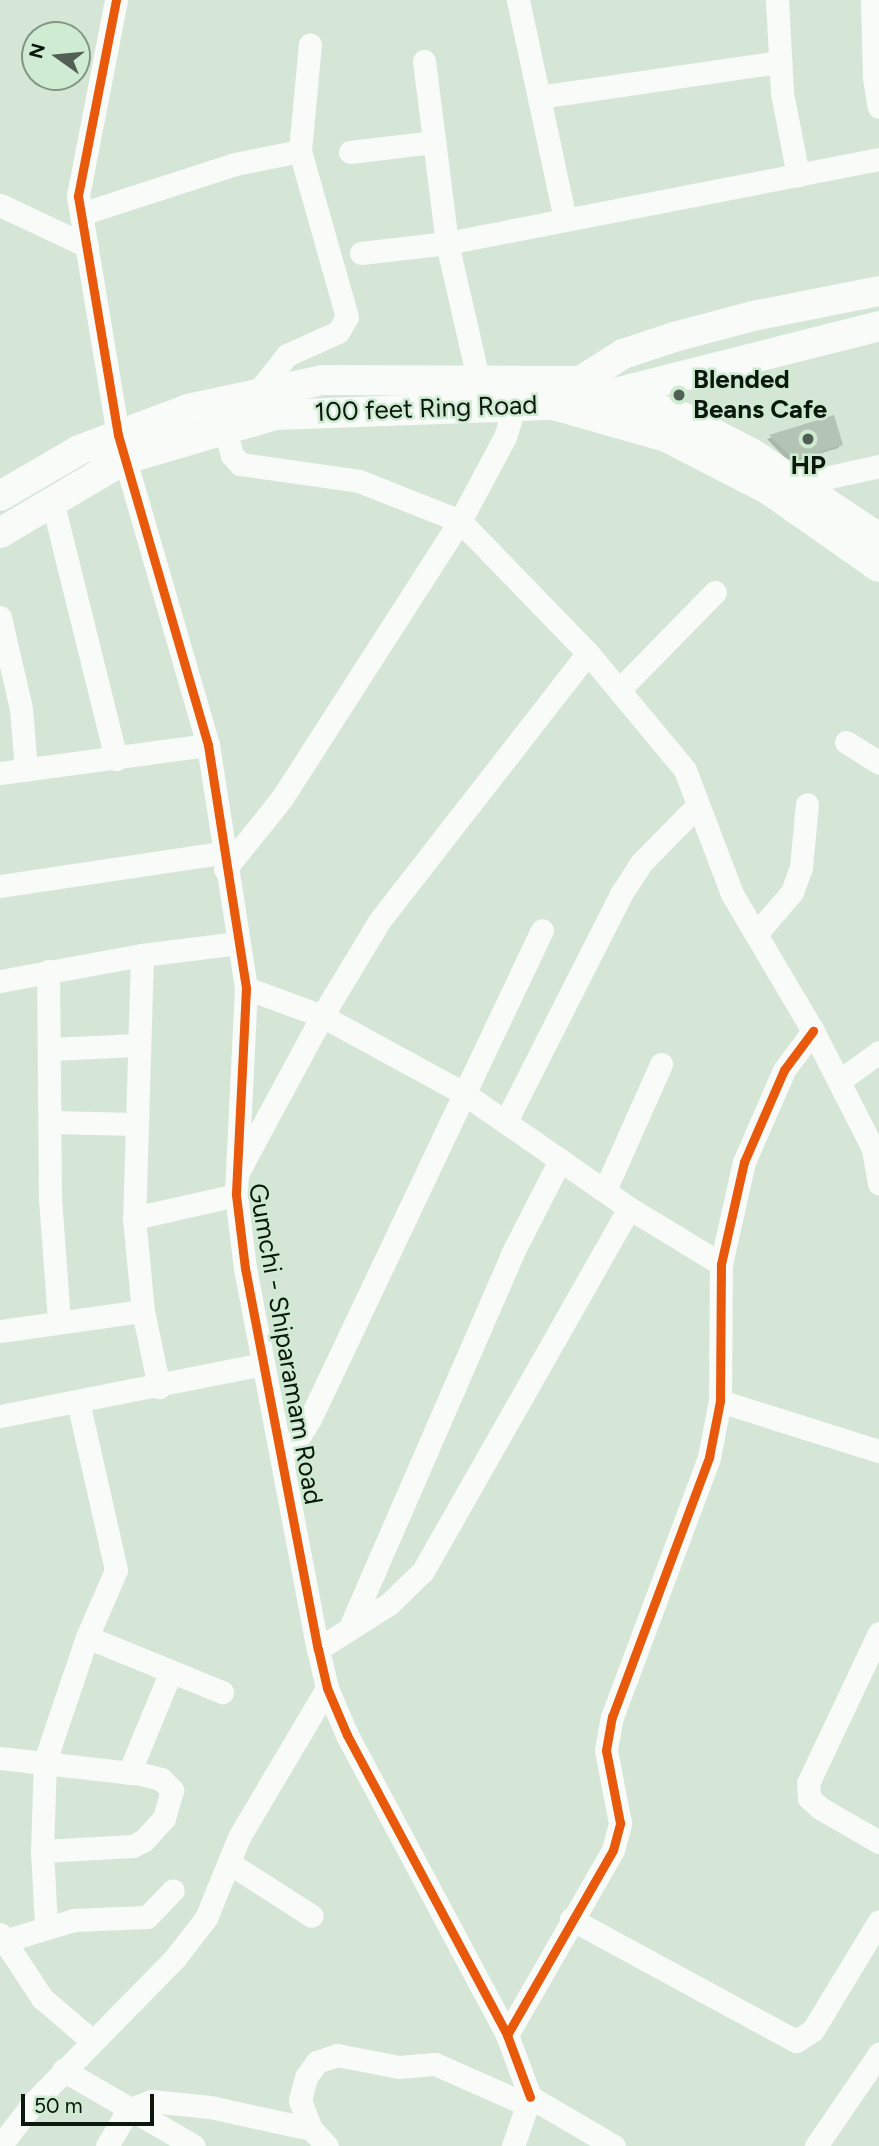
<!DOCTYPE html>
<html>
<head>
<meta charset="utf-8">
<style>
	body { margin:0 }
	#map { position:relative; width:879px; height:2146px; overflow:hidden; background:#d5e6d7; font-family:Figtree,sans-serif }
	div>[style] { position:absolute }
	.shadow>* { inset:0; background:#0003 }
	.building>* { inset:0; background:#b3c4b5 }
	.minor>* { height:23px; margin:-11.5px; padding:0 11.5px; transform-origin:11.5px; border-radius:11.5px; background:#f9fbf9 }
	.major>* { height:30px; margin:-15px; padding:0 15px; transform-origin:15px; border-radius:15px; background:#f9fbf9 }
	.cycleway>* { height:9px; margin:-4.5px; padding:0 4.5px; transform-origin:4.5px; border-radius:4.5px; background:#e8590c }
	.dots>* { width:19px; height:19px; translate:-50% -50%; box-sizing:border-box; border:4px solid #cfecd2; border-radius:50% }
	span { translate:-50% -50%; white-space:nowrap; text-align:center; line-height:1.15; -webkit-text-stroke:5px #cfecd2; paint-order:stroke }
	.poi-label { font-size:26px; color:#0c170e; font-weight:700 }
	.left { translate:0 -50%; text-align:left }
	.street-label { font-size:26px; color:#0c170e }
	.north { position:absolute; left:21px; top:21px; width:70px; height:70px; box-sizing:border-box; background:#cfecd2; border:2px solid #819784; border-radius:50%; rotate:285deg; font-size:19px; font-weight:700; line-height:28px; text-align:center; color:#0c170e }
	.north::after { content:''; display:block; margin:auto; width:24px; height:32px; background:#525f54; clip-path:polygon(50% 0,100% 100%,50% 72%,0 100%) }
	.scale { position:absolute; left:21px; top:2094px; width:133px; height:32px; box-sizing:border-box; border:4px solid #0c170e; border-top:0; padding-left:9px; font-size:21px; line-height:24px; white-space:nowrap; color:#0c170e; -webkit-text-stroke:5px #cfecd2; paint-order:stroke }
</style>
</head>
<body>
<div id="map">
	<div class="shadow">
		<div style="clip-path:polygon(833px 417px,841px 445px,838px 448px,790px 463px,767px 439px)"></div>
	</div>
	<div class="building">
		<div style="clip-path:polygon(834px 415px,843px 445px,794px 460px,769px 435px)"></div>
	</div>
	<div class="minor">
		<div style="left:116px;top:0;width:200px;rotate:101deg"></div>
		<div style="left:78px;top:196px;width:242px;rotate:80.5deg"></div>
		<div style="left:118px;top:435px;width:323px;rotate:73.8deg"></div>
		<div style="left:208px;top:745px;width:246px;rotate:81.1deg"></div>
		<div style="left:246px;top:988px;width:207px;rotate:92.8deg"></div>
		<div style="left:236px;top:1195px;width:74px;rotate:83deg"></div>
		<div style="left:245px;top:1268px;width:388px;rotate:79.2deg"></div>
		<div style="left:318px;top:1649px;width:40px;rotate:77deg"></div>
		<div style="left:327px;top:1688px;width:51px;rotate:66.9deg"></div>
		<div style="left:347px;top:1735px;width:340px;rotate:61.9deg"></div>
		<div style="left:507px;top:2035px;width:66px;rotate:69.6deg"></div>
		<div style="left:518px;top:0;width:225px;rotate:77.9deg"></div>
		<div style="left:777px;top:0;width:93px;rotate:86.9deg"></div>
		<div style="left:782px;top:93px;width:84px;rotate:79deg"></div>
		<div style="left:872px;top:0;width:77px;rotate:88.5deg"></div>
		<div style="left:874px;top:77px;width:30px;rotate:81deg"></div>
		<div style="left:424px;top:61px;width:183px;rotate:82.8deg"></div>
		<div style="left:447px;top:243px;width:144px;rotate:77.1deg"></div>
		<div style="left:539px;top:97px;width:244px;rotate:-8.3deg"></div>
		<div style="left:350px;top:152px;width:85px;rotate:-6.8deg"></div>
		<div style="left:0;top:205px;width:96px;rotate:25.2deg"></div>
		<div style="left:81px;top:214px;width:162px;rotate:-18deg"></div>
		<div style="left:235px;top:164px;width:66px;rotate:-11.3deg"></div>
		<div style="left:361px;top:253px;width:87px;rotate:-6.6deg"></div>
		<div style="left:447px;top:243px;width:440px;rotate:-11deg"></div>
		<div style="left:256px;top:394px;width:50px;rotate:-51.5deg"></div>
		<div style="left:287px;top:355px;width:56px;rotate:-24.3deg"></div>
		<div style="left:338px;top:332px;width:17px;rotate:-59deg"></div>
		<div style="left:347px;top:317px;width:173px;rotate:-105.8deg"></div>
		<div style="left:300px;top:151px;width:107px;rotate:-84.7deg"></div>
		<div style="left:225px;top:429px;width:27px;rotate:75deg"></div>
		<div style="left:232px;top:455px;width:12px;rotate:48deg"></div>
		<div style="left:240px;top:464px;width:120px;rotate:8.1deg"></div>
		<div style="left:359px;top:481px;width:109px;rotate:21.6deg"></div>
		<div style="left:460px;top:521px;width:184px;rotate:45.9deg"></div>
		<div style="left:588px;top:653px;width:152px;rotate:50.3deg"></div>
		<div style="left:685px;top:770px;width:133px;rotate:69.2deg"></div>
		<div style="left:732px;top:894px;width:159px;rotate:59.4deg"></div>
		<div style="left:813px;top:1031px;width:132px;rotate:63deg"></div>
		<div style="left:873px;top:1149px;width:35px;rotate:80deg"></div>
		<div style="left:798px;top:484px;width:83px;rotate:-12.5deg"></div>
		<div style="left:52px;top:500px;width:267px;rotate:76.1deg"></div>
		<div style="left:0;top:617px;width:94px;rotate:77.1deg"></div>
		<div style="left:21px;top:709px;width:61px;rotate:85.3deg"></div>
		<div style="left:619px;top:690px;width:137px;rotate:-45.6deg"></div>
		<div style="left:846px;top:742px;width:39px;rotate:32deg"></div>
		<div style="left:0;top:773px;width:210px;rotate:-7.7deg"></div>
		<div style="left:225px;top:869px;width:91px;rotate:-51.2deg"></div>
		<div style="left:282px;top:798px;width:329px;rotate:-57.3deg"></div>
		<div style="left:460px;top:521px;width:95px;rotate:-61.8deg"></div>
		<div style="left:505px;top:437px;width:34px;rotate:-73deg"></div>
		<div style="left:0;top:886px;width:224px;rotate:-8.5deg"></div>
		<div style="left:756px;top:934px;width:55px;rotate:-49.4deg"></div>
		<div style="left:792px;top:892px;width:27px;rotate:-70deg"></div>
		<div style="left:801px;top:867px;width:63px;rotate:-84.6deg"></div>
		<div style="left:142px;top:955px;width:263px;rotate:91.7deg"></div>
		<div style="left:134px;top:1218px;width:93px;rotate:84.5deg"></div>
		<div style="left:143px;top:1311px;width:78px;rotate:78.1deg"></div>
		<div style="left:48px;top:971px;width:227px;rotate:89.5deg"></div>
		<div style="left:50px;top:1198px;width:122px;rotate:85.8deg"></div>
		<div style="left:0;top:981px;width:144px;rotate:-10.4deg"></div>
		<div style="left:142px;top:955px;width:97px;rotate:-7.1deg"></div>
		<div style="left:246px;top:988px;width:81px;rotate:20.2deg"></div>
		<div style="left:322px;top:1016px;width:163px;rotate:28.6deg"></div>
		<div style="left:465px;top:1094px;width:200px;rotate:34.8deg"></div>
		<div style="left:629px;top:1208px;width:108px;rotate:31.3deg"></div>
		<div style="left:51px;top:1049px;width:85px;rotate:-2.7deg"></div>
		<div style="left:839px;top:1081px;width:49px;rotate:-35.9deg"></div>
		<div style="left:506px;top:1121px;width:254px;rotate:-63.1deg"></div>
		<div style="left:621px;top:894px;width:37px;rotate:-57deg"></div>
		<div style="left:641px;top:863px;width:81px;rotate:-45.5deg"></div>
		<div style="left:52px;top:1122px;width:84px;rotate:1.4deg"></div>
		<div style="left:237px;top:1174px;width:179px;rotate:-61.7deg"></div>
		<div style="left:322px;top:1016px;width:112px;rotate:-58.9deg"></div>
		<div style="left:380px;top:920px;width:338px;rotate:-52.1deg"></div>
		<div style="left:605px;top:1190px;width:138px;rotate:-66deg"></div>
		<div style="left:134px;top:1218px;width:105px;rotate:-12.7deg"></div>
		<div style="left:0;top:1331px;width:144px;rotate:-8deg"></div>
		<div style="left:720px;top:1401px;width:167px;rotate:17.5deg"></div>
		<div style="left:0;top:1416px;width:268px;rotate:-11.2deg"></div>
		<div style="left:283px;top:1462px;width:51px;rotate:-57.9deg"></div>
		<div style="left:310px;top:1419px;width:541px;rotate:-64.62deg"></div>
		<div style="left:351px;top:1625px;width:404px;rotate:-66.5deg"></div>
		<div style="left:512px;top:1254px;width:106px;rotate:-62.9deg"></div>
		<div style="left:879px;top:1633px;width:166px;rotate:115.3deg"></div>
		<div style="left:808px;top:1783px;width:15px;rotate:86deg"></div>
		<div style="left:809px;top:1798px;width:15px;rotate:42deg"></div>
		<div style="left:820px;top:1808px;width:68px;rotate:30deg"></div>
		<div style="left:87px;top:1637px;width:146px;rotate:22.2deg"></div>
		<div style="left:318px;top:1649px;width:84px;rotate:-32.4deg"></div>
		<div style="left:389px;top:1604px;width:47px;rotate:-44.1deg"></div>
		<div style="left:423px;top:1571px;width:417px;rotate:-60.4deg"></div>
		<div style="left:0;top:1758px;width:142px;rotate:6.5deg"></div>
		<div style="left:141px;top:1774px;width:21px;rotate:14deg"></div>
		<div style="left:161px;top:1779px;width:16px;rotate:45deg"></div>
		<div style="left:172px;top:1790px;width:29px;rotate:106deg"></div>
		<div style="left:164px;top:1818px;width:30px;rotate:132deg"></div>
		<div style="left:144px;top:1840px;width:13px;rotate:151deg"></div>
		<div style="left:133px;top:1846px;width:91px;rotate:176.9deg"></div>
		<div style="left:129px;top:1773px;width:110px;rotate:-67.6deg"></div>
		<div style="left:229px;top:1863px;width:98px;rotate:32.6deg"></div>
		<div style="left:571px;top:1919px;width:256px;rotate:28.5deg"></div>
		<div style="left:796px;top:2041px;width:20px;rotate:-33deg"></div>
		<div style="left:813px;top:2030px;width:127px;rotate:-58.8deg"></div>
		<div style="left:46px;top:1925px;width:74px;rotate:-93.1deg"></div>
		<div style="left:42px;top:1851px;width:90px;rotate:-88.1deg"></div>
		<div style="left:45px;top:1761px;width:131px;rotate:-71.3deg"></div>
		<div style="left:87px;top:1637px;width:73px;rotate:-66.6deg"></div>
		<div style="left:116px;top:1570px;width:172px;rotate:-102.7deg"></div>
		<div style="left:0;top:1934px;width:77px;rotate:56.7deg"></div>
		<div style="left:42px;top:1998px;width:65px;rotate:40.6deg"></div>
		<div style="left:4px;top:1941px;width:73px;rotate:-16.7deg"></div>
		<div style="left:74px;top:1920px;width:73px;rotate:-2.4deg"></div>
		<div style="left:147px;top:1917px;width:37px;rotate:-46deg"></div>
		<div style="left:507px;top:2035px;width:213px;rotate:-60.2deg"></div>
		<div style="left:613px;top:1850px;width:28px;rotate:-75deg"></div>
		<div style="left:620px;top:1823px;width:74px;rotate:-100.9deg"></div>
		<div style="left:606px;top:1750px;width:34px;rotate:-80deg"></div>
		<div style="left:612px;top:1717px;width:278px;rotate:-69.5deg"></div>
		<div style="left:709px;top:1457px;width:57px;rotate:-78.9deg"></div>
		<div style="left:720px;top:1401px;width:137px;rotate:-89.6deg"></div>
		<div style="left:721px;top:1264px;width:105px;rotate:-77.3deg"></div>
		<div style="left:744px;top:1162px;width:100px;rotate:-66.5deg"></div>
		<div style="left:784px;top:1070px;width:49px;rotate:-53.4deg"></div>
		<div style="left:63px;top:2070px;width:151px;rotate:30.1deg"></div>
		<div style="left:530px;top:2097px;width:97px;rotate:30.3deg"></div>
		<div style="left:0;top:2146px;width:56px;rotate:-52.3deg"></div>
		<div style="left:34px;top:2102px;width:202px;rotate:-45.6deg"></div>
		<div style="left:175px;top:1958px;width:51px;rotate:-52.2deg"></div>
		<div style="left:206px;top:1918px;width:87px;rotate:-67.8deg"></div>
		<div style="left:239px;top:1837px;width:173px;rotate:-59.4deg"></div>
		<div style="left:107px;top:2146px;width:42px;rotate:-59.7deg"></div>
		<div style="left:128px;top:2110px;width:25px;rotate:-21deg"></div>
		<div style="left:151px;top:2101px;width:59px;rotate:5.8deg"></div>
		<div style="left:210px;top:2107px;width:103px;rotate:12.3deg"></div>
		<div style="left:327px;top:2146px;width:23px;rotate:-133deg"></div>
		<div style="left:311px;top:2129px;width:31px;rotate:-111deg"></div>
		<div style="left:300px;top:2100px;width:24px;rotate:-75deg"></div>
		<div style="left:306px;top:2077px;width:19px;rotate:-54deg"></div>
		<div style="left:317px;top:2062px;width:21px;rotate:-19deg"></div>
		<div style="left:337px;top:2055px;width:63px;rotate:11deg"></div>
		<div style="left:399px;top:2067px;width:36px;rotate:-5deg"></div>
		<div style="left:435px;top:2064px;width:102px;rotate:23.8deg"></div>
		<div style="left:513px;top:2146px;width:52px;rotate:-70.9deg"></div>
		<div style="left:816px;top:2146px;width:112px;rotate:-55.6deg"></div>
	</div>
	<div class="major">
		<div style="left:568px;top:389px;width:65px;rotate:-32.5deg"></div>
		<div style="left:623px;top:354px;width:54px;rotate:-18.4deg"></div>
		<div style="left:674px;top:337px;width:82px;rotate:-14.9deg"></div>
		<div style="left:753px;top:316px;width:128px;rotate:-11.2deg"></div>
		<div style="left:611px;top:394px;width:276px;rotate:-14.2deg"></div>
		<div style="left:0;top:496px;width:91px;rotate:-30.2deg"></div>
		<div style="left:79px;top:450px;width:116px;rotate:-20.6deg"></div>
		<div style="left:188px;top:409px;width:137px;rotate:-12.2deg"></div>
		<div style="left:322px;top:380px;width:253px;rotate:0.2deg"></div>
		<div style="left:575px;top:381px;width:113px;rotate:18.6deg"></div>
		<div style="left:682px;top:417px;width:80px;rotate:27.5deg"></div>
		<div style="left:753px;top:454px;width:151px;rotate:33.7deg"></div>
		<div style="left:0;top:533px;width:145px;rotate:-30.6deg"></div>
		<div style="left:125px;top:459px;width:156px;rotate:-16.3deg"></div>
		<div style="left:275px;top:415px;width:279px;rotate:-2.1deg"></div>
		<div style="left:554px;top:405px;width:116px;rotate:15.9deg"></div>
		<div style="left:666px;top:437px;width:116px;rotate:27.2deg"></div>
		<div style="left:769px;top:490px;width:134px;rotate:35deg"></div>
	</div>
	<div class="cycleway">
		<div style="left:116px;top:0;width:200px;rotate:101deg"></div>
		<div style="left:78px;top:196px;width:242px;rotate:80.5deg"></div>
		<div style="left:118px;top:435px;width:323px;rotate:73.8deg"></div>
		<div style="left:208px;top:745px;width:246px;rotate:81.1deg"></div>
		<div style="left:246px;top:988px;width:207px;rotate:92.8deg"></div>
		<div style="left:236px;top:1195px;width:74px;rotate:83deg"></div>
		<div style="left:245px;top:1268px;width:388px;rotate:79.2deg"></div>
		<div style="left:318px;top:1649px;width:40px;rotate:77deg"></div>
		<div style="left:327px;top:1688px;width:51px;rotate:66.9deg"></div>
		<div style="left:347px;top:1735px;width:340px;rotate:61.9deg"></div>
		<div style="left:507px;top:2035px;width:66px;rotate:69.6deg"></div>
		<div style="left:507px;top:2035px;width:213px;rotate:-60.2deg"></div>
		<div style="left:613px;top:1850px;width:28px;rotate:-75deg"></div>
		<div style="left:620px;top:1823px;width:74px;rotate:-100.9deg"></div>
		<div style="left:606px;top:1750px;width:34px;rotate:-80deg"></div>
		<div style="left:612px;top:1717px;width:278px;rotate:-69.5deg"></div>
		<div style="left:709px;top:1457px;width:57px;rotate:-78.9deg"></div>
		<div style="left:720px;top:1401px;width:137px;rotate:-89.6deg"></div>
		<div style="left:721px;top:1264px;width:105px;rotate:-77.3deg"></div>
		<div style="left:744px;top:1162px;width:100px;rotate:-66.5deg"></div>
		<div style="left:784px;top:1070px;width:49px;rotate:-53.4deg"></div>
	</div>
	<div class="dots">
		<div style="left:679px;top:395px;background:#525f54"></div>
		<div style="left:808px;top:439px;background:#525f54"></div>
	</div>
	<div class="poi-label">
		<span class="left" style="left:693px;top:395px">Blended<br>Beans Cafe</span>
		<span style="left:808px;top:466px">HP</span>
	</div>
	<div class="street-label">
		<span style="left:426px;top:409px;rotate:-2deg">100 feet Ring Road</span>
		<span style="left:285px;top:1344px;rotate:80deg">Gumchi - Shiparamam Road</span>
	</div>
	<div class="north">N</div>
	<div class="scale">50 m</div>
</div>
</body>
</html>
